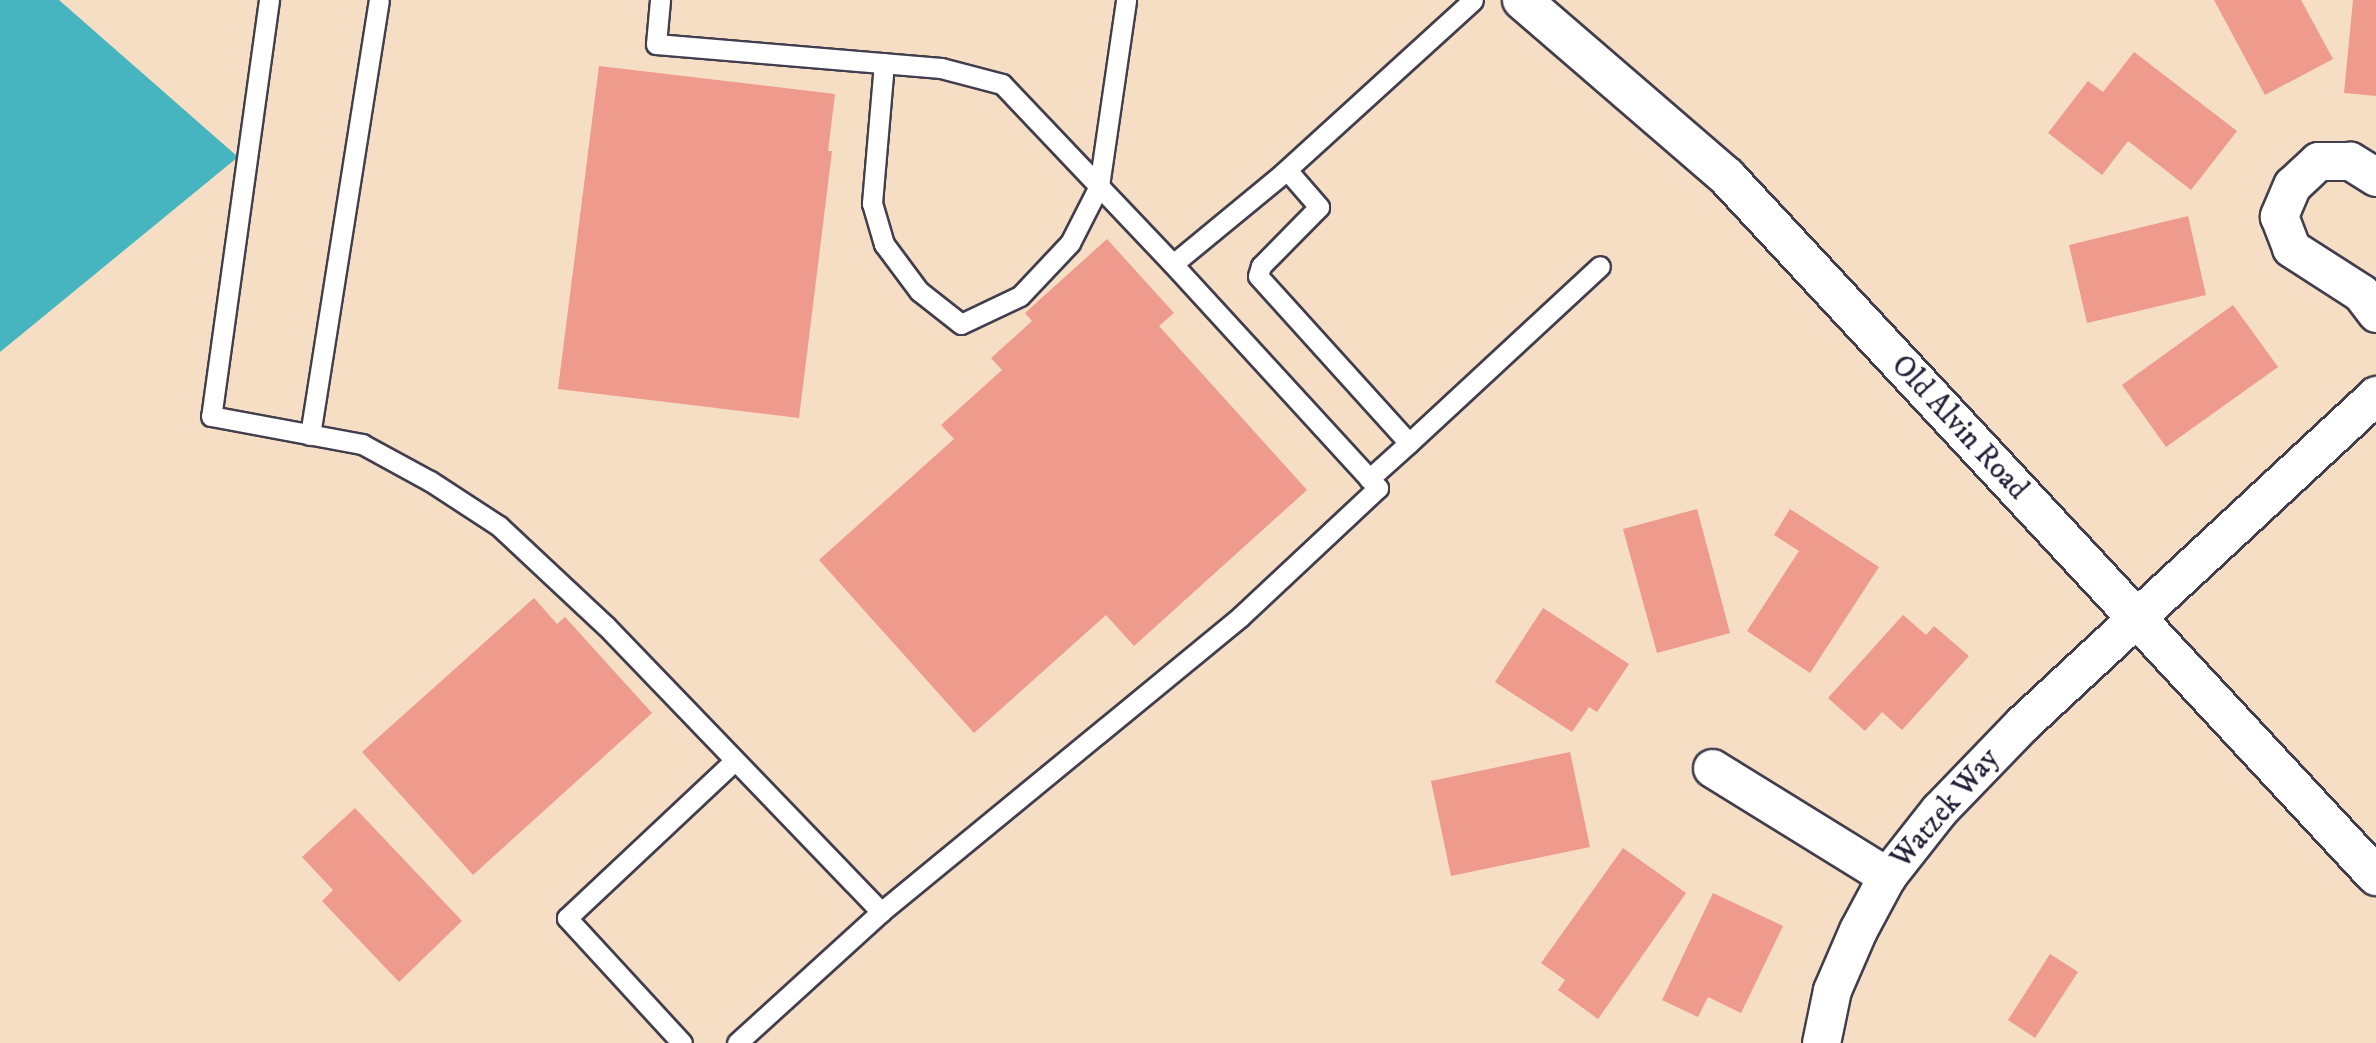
<!DOCTYPE html>
<html>
<head>
<meta charset="utf-8">
<style>
	body { margin:0 }
	#map { position:relative; width:2376px; height:1043px; overflow:hidden; background:#f5dec3; font-family:"IM FELL DW Pica",serif }
	div>[style] { position:absolute }
	.water>* { inset:0; background:#47b5c0 }
	.building>* { inset:0; background:#ee9a8d }
	.roads { filter:drop-shadow(2px 0 #423e4f) drop-shadow(-2px 0 #423e4f) drop-shadow(0 2px #423e4f) drop-shadow(0 -2px #423e4f) }
	.service>* { height:19px; margin:-9.5px; padding:0 9.5px; transform-origin:9.5px; border-radius:9.5px; background:#fff }
	.minor>* { height:37px; margin:-18.5px; padding:0 18.5px; transform-origin:18.5px; border-radius:18.5px; background:#fff }
	.tertiary>* { height:38px; margin:-19px; padding:0 19px; transform-origin:19px; border-radius:19px; background:#fff }
	span { translate:-50% -50%; white-space:nowrap; text-align:center; line-height:1.15; -webkit-text-stroke:5px #fff; paint-order:stroke }
	.street-label { font-size:30px; color:#22223b }
</style>
</head>
<body>
<div id="map">
	<div class="water">
		<div style="clip-path:polygon(0 0,59px 0,238px 157px,0 352px)"></div>
	</div>
	<div class="building">
		<div style="clip-path:polygon(2214px 0,2301px 0,2333px 59px,2265px 95px)"></div>
		<div style="clip-path:polygon(2353px 0,2376px 0,2376px 96px,2344px 93px)"></div>
		<div style="clip-path:polygon(2134px 52px,2237px 131px,2191px 190px,2128px 141px,2102px 175px,2048px 133px,2088px 81px,2103px 92px)"></div>
		<div style="clip-path:polygon(599px 66px,835px 94px,828px 151px,832px 151px,799px 418px,558px 389px)"></div>
		<div style="clip-path:polygon(2188px 216px,2206px 295px,2087px 323px,2069px 245px)"></div>
		<div style="clip-path:polygon(1107px 239px,1174px 313px,1159px 326px,1307px 490px,1134px 646px,1106px 615px,974px 733px,819px 560px,954px 439px,941px 425px,1002px 370px,991px 358px,1032px 321px,1025px 313px)"></div>
		<div style="clip-path:polygon(2233px 305px,2278px 367px,2166px 447px,2122px 385px)"></div>
		<div style="clip-path:polygon(1697px 509px,1730px 633px,1657px 653px,1623px 529px)"></div>
		<div style="clip-path:polygon(1790px 509px,1879px 567px,1810px 673px,1747px 631px,1799px 551px,1774px 535px)"></div>
		<div style="clip-path:polygon(534px 598px,557px 624px,565px 617px,652px 713px,473px 875px,362px 752px)"></div>
		<div style="clip-path:polygon(1543px 608px,1629px 664px,1597px 712px,1589px 707px,1572px 732px,1495px 682px)"></div>
		<div style="clip-path:polygon(1903px 615px,1926px 635px,1934px 626px,1969px 656px,1902px 730px,1882px 712px,1865px 731px,1828px 698px)"></div>
		<div style="clip-path:polygon(1570px 752px,1590px 847px,1451px 876px,1431px 781px)"></div>
		<div style="clip-path:polygon(355px 808px,462px 921px,399px 982px,322px 901px,333px 890px,302px 857px)"></div>
		<div style="clip-path:polygon(1623px 848px,1686px 893px,1598px 1019px,1558px 990px,1565px 980px,1541px 963px)"></div>
		<div style="clip-path:polygon(1713px 893px,1783px 926px,1741px 1013px,1708px 997px,1698px 1017px,1662px 1000px)"></div>
		<div style="clip-path:polygon(2050px 954px,2078px 972px,2035px 1038px,2008px 1020px)"></div>
	</div>
	<div class="roads">
		<div class="service">
			<div style="left:269px;top:0;width:420px;rotate:97.9deg"></div>
			<div style="left:211px;top:416px;width:154px;rotate:10.5deg"></div>
			<div style="left:362px;top:444px;width:77px;rotate:28.6deg"></div>
			<div style="left:430px;top:481px;width:82px;rotate:33.1deg"></div>
			<div style="left:499px;top:526px;width:146px;rotate:43.1deg"></div>
			<div style="left:606px;top:626px;width:397px;rotate:46.1deg"></div>
			<div style="left:881px;top:912px;width:465px;rotate:-39.4deg"></div>
			<div style="left:1240px;top:617px;width:189px;rotate:-43.1deg"></div>
			<div style="left:1378px;top:488px;width:304px;rotate:-132.5deg"></div>
			<div style="left:660px;top:0;width:44px;rotate:95.2deg"></div>
			<div style="left:656px;top:44px;width:286px;rotate:4.8deg"></div>
			<div style="left:941px;top:68px;width:63px;rotate:14.7deg"></div>
			<div style="left:1002px;top:84px;width:248px;rotate:46.5deg"></div>
			<div style="left:1173px;top:264px;width:141px;rotate:-39.5deg"></div>
			<div style="left:1282px;top:174px;width:258px;rotate:-42.3deg"></div>
			<div style="left:884px;top:63px;width:141px;rotate:94.9deg"></div>
			<div style="left:872px;top:203px;width:43px;rotate:73.7deg"></div>
			<div style="left:884px;top:244px;width:59px;rotate:53.3deg"></div>
			<div style="left:919px;top:291px;width:53px;rotate:38.2deg"></div>
			<div style="left:961px;top:324px;width:65px;rotate:-25.4deg"></div>
			<div style="left:1020px;top:296px;width:73px;rotate:-46.7deg"></div>
			<div style="left:1070px;top:243px;width:64px;rotate:-63deg"></div>
			<div style="left:1099px;top:186px;width:188px;rotate:-81.7deg"></div>
			<div style="left:1287px;top:170px;width:49px;rotate:49.1deg"></div>
			<div style="left:1319px;top:207px;width:83px;rotate:134.5deg"></div>
			<div style="left:1261px;top:266px;width:10px;rotate:107deg"></div>
			<div style="left:1258px;top:276px;width:225px;rotate:47.9deg"></div>
			<div style="left:1409px;top:443px;width:260px;rotate:-42.8deg"></div>
			<div style="left:310px;top:435px;width:440px;rotate:-81deg"></div>
			<div style="left:1369px;top:479px;width:54px;rotate:-42deg"></div>
			<div style="left:682px;top:1043px;width:170px;rotate:-132.6deg"></div>
			<div style="left:567px;top:918px;width:229px;rotate:-43.2deg"></div>
			<div style="left:737px;top:1043px;width:195px;rotate:-42.3deg"></div>
		</div>
		<div class="minor">
			<div style="left:2376px;top:177px;width:31px;rotate:-148deg"></div>
			<div style="left:2350px;top:161px;width:32px;rotate:180deg"></div>
			<div style="left:2318px;top:161px;width:35px;rotate:137deg"></div>
			<div style="left:2292px;top:185px;width:34px;rotate:113deg"></div>
			<div style="left:2279px;top:216px;width:34px;rotate:69deg"></div>
			<div style="left:2291px;top:248px;width:83px;rotate:32.7deg"></div>
			<div style="left:2361px;top:293px;width:25px;rotate:53deg"></div>
			<div style="left:1712px;top:768px;width:206px;rotate:31.7deg"></div>
			<div style="left:1821px;top:1043px;width:54px;rotate:-78.3deg"></div>
			<div style="left:1832px;top:990px;width:65px;rotate:-66.6deg"></div>
			<div style="left:1858px;top:930px;width:61px;rotate:-61.8deg"></div>
			<div style="left:1887px;top:876px;width:84px;rotate:-51.8deg"></div>
			<div style="left:1939px;top:810px;width:121px;rotate:-46deg"></div>
			<div style="left:2023px;top:723px;width:482px;rotate:-42.9deg"></div>
		</div>
		<div class="tertiary">
			<div style="left:1522px;top:0;width:271px;rotate:40.8deg"></div>
			<div style="left:1727px;top:177px;width:954px;rotate:47.12deg"></div>
		</div>
	</div>
	<div class="street-label">
		<span style="left:1959px;top:428px;rotate:47deg">Old Alvin Road</span>
		<span style="left:1946px;top:809px;rotate:-49deg">Watzek Way</span>
	</div>
</div>
</body>
</html>
